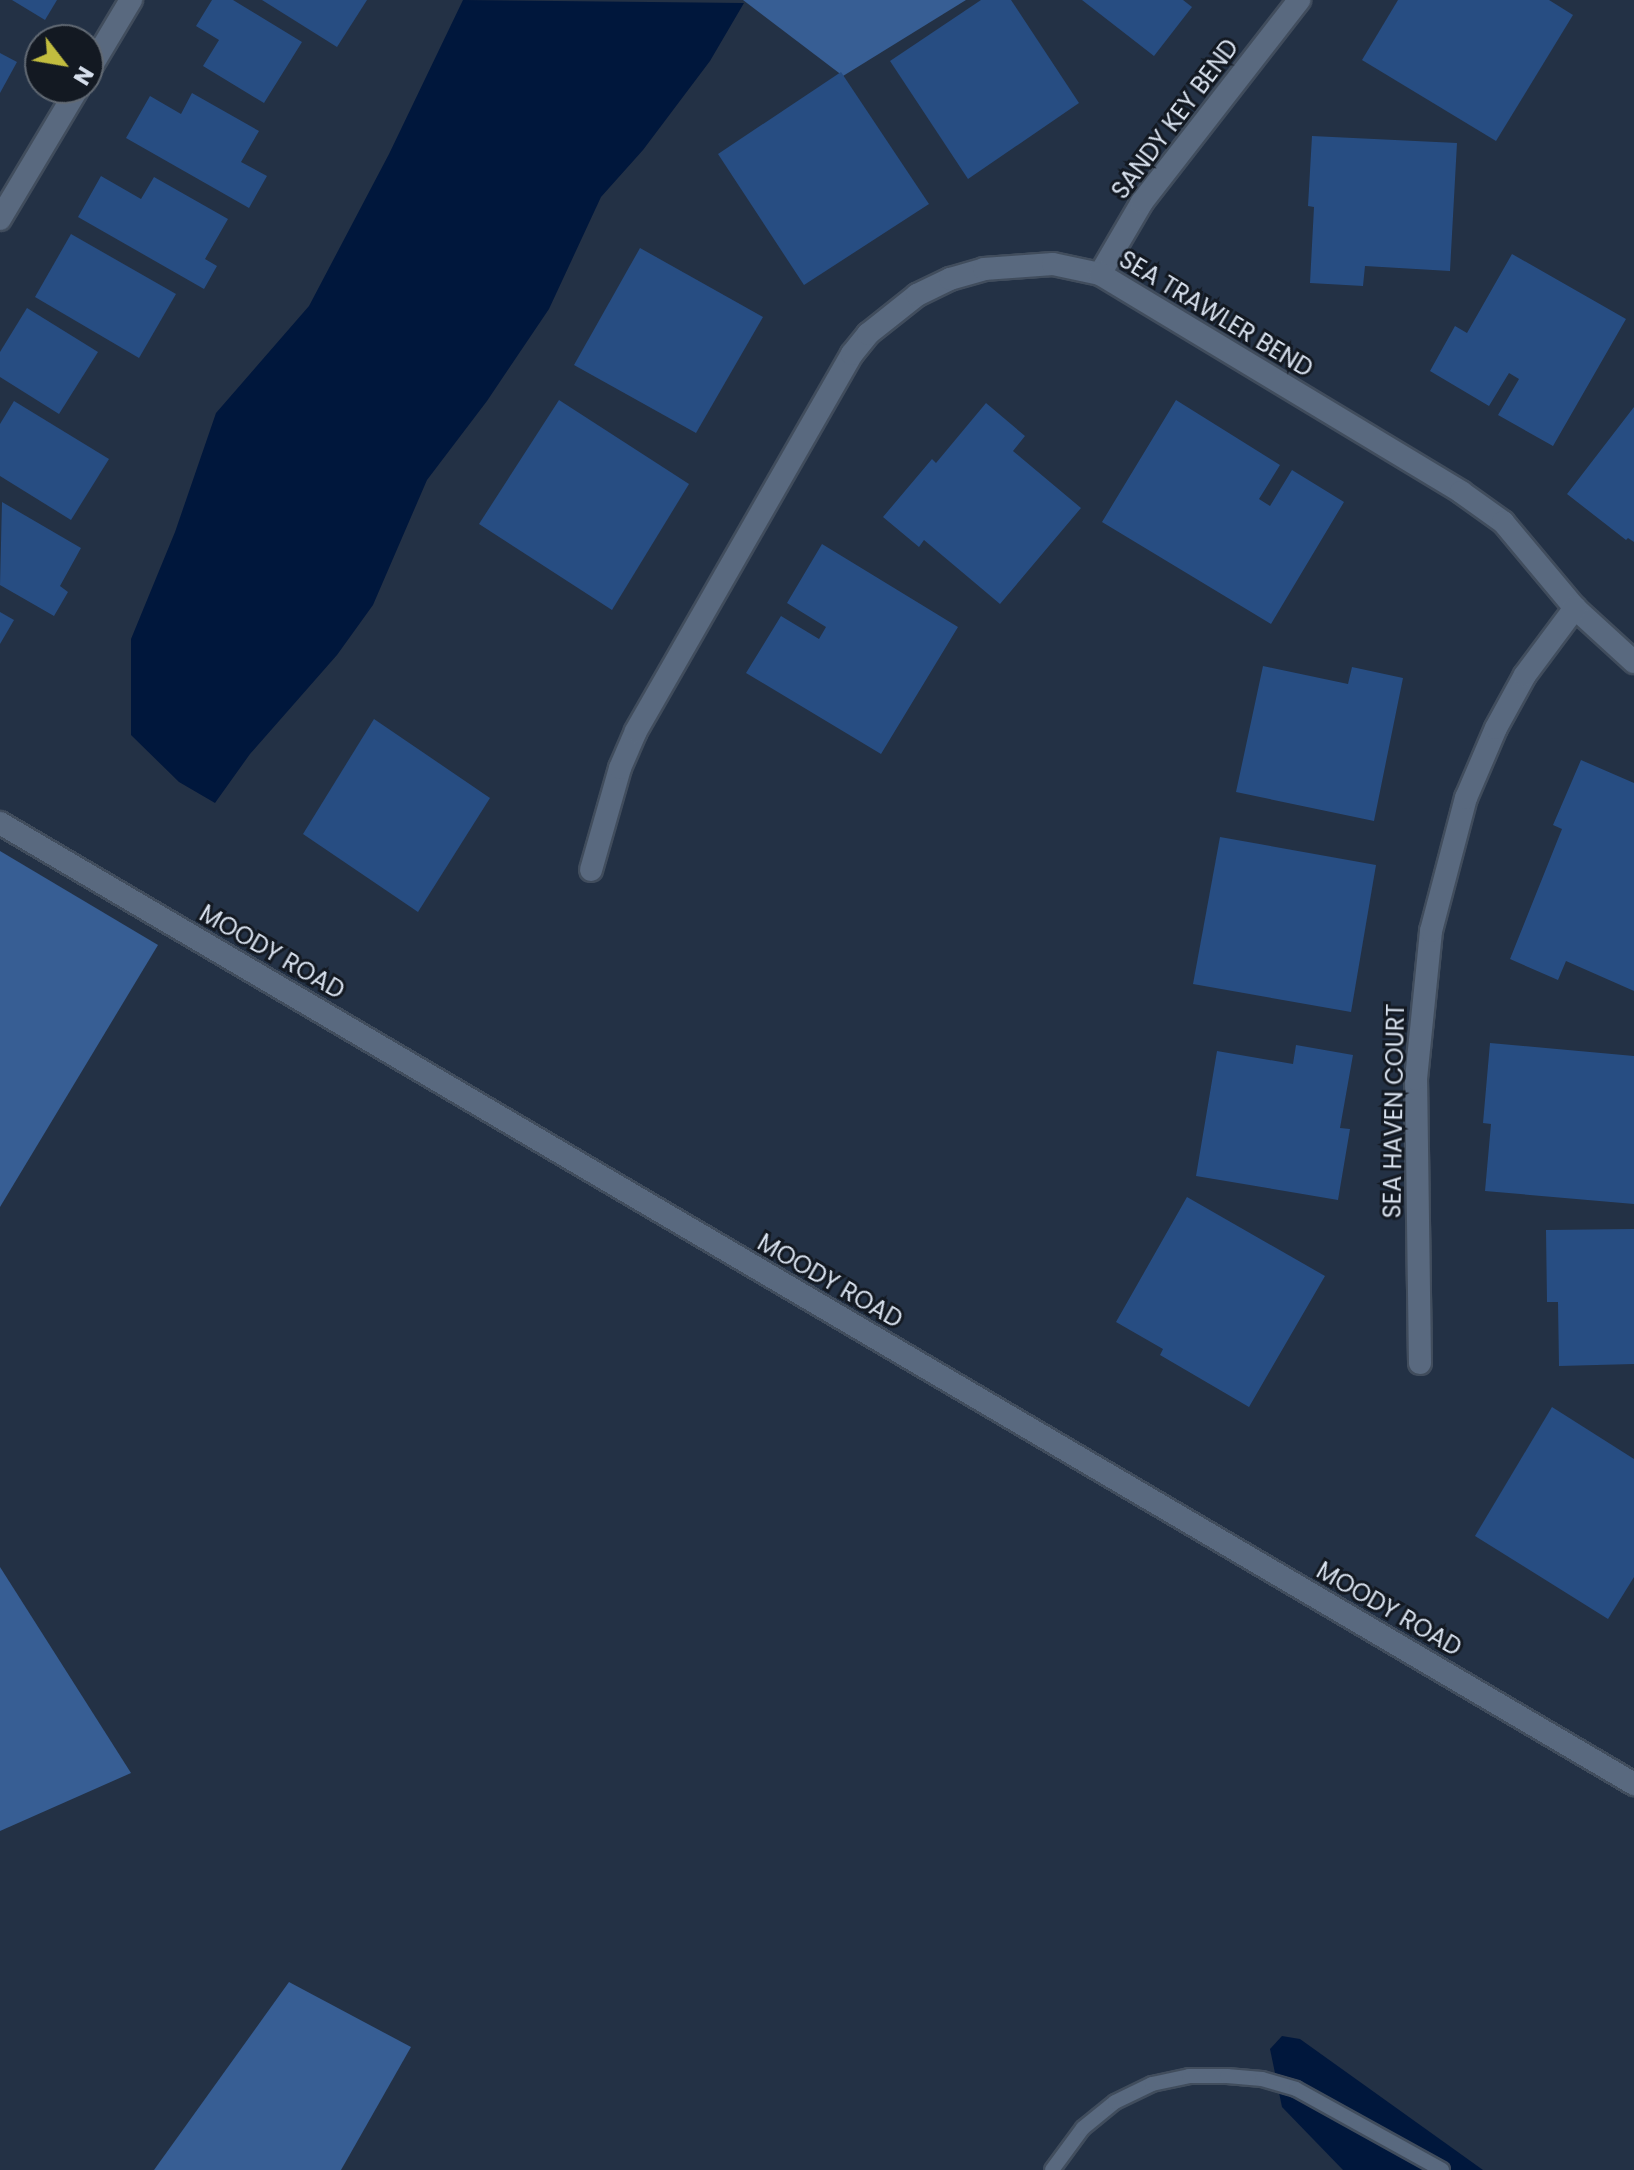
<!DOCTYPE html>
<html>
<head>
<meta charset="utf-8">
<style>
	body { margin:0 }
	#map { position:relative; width:1634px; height:2170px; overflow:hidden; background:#233145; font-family:Poppins,sans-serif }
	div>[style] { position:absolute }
	.forest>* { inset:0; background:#375e94 }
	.water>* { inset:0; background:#00173c }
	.building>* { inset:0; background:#274d82 }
	.roads { filter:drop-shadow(2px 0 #414d5d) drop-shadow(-2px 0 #414d5d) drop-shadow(0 2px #414d5d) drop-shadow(0 -2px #414d5d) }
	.service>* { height:14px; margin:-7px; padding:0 7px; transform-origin:7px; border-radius:7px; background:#59697f }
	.minor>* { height:22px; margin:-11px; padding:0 11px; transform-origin:11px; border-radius:11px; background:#59697f }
	.tertiary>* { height:22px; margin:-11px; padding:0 11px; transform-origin:11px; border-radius:11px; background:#59697f }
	span { translate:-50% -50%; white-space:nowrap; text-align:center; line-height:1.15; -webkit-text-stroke:6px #131922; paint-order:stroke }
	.street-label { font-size:24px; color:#d7e0ed }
	.north { position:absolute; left:24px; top:24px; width:80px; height:80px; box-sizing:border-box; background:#131922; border:2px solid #616973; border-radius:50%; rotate:121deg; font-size:22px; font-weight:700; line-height:32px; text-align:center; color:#d7e0ed }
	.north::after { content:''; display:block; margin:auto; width:28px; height:36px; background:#c2bd3f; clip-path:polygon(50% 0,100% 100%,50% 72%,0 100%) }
</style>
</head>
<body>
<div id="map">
	<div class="forest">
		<div style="clip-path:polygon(743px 0,966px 0,843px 76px)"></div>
		<div style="clip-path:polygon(0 851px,158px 945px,0 1207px)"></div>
		<div style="clip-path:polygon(0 1567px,131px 1773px,0 1831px)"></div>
		<div style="clip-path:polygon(289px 1982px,411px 2047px,341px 2170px,154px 2170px)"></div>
	</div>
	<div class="water">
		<div style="clip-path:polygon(463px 0,744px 3px,710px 61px,643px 150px,601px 197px,549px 309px,487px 401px,427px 480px,373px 605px,337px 655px,250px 754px,215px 803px,179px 782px,131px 735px,131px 639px,175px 532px,216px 413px,309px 306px,389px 154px)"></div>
		<div style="clip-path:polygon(1282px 2036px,1300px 2039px,1483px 2170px,1343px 2170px,1282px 2107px,1270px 2049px)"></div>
	</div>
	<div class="building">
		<div style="clip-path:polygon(12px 0,57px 0,45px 20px)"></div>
		<div style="clip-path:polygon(212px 0,233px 0,302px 42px,264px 103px,203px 66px,219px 40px,196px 26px)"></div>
		<div style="clip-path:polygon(262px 0,367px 0,337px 47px)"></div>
		<div style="clip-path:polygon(981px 0,1011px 0,1079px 103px,968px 179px,890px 61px)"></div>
		<div style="clip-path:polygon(1082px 0,1183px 0,1192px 7px,1154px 56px)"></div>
		<div style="clip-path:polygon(1398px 0,1549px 0,1573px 15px,1496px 141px,1362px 60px)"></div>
		<div style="clip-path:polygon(0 53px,17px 62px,0 93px)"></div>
		<div style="clip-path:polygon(841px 72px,929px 204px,804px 285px,718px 154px)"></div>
		<div style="clip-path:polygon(192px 93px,259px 131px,241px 162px,267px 176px,249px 208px,126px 138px,150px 96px,181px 114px)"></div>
		<div style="clip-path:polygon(1312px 136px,1457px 143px,1450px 271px,1365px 266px,1363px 286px,1310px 283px,1314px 207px,1308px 206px)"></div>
		<div style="clip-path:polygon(101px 176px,141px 199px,154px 177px,228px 219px,205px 259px,217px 266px,204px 289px,78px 217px)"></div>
		<div style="clip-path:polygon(71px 234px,176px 294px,139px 358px,35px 297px)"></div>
		<div style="clip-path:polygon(640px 248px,763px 317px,696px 433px,574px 365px)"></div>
		<div style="clip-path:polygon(1512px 254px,1626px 319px,1553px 446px,1498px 415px,1519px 379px,1509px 373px,1489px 406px,1430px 371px,1455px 326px,1467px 333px)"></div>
		<div style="clip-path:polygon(27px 308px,98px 352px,59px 414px,0 377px,0 352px)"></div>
		<div style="clip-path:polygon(559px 400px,689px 484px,612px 610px,479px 524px)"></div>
		<div style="clip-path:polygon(1176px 400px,1280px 465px,1259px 499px,1270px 506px,1292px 470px,1344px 502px,1271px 624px,1102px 522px)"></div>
		<div style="clip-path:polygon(14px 401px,109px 459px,71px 520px,0 476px,0 424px)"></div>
		<div style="clip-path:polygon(986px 403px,1025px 436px,1013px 451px,1081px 508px,1000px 604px,924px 540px,919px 547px,883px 517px,932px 459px,936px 463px)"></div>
		<div style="clip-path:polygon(1634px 407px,1634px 542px,1628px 538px,1626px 540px,1567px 494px)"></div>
		<div style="clip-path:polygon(2px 502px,81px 548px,60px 586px,68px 592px,54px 616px,0 585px)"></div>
		<div style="clip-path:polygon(822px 544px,958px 627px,881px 754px,746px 673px,781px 616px,819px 639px,826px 627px,787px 603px)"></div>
		<div style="clip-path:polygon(0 612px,14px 620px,0 644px)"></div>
		<div style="clip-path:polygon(1263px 666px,1348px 684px,1352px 667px,1403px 678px,1374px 821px,1236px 792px)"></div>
		<div style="clip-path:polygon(374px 719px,490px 798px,418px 912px,303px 834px)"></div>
		<div style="clip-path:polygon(1581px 760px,1634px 783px,1634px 991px,1566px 961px,1558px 980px,1510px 959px,1562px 829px,1553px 825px)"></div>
		<div style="clip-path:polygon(1220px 837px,1376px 865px,1351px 1012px,1193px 984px)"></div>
		<div style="clip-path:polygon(1490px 1043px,1634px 1056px,1634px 1204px,1485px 1191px,1491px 1124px,1483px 1123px)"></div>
		<div style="clip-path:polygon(1296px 1045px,1353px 1055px,1340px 1128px,1350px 1129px,1338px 1200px,1196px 1176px,1217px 1051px,1293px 1064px)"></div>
		<div style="clip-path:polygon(1187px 1197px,1325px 1276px,1249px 1407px,1160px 1355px,1163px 1349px,1116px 1322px)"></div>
		<div style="clip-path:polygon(1634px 1229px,1634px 1364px,1559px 1366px,1558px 1302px,1547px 1302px,1546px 1230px)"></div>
		<div style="clip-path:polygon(1552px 1407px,1634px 1459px,1634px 1577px,1608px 1619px,1475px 1536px)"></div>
	</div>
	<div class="roads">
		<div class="service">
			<div style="left:1052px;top:2170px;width:52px;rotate:-53.6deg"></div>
			<div style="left:1083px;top:2128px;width:41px;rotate:-39.1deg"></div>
			<div style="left:1115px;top:2102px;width:41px;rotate:-25.9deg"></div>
			<div style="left:1152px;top:2084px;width:38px;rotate:-12deg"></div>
			<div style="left:1189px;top:2076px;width:38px"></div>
			<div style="left:1227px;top:2076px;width:35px;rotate:5deg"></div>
			<div style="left:1262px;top:2079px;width:35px;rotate:16deg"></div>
			<div style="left:1296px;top:2089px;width:167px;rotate:29deg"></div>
		</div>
		<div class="minor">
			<div style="left:88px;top:72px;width:84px;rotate:-59.2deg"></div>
			<div style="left:0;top:219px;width:152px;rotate:-59.2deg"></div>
			<div style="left:1100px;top:274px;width:83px;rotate:-59.7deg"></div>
			<div style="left:1142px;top:202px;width:256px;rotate:-52.1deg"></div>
			<div style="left:591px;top:870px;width:106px;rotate:-74.1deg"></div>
			<div style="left:620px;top:768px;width:40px;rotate:-66.6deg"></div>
			<div style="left:636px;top:731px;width:434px;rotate:-60.2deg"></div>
			<div style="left:852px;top:354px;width:26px;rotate:-51deg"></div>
			<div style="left:868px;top:334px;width:63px;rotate:-38.5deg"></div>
			<div style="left:917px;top:295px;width:37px;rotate:-26deg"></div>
			<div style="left:950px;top:279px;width:35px;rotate:-16deg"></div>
			<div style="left:984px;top:269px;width:69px;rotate:-4.1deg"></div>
			<div style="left:1053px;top:264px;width:48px;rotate:12deg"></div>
			<div style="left:1100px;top:274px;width:422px;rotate:31.1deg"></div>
			<div style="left:1461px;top:492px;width:52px;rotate:35.5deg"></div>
			<div style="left:1503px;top:522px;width:112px;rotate:50.1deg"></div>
			<div style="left:1575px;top:608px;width:80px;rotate:42.5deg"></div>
			<div style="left:1420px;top:1363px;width:284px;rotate:-90.8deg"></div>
			<div style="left:1416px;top:1079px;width:149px;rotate:-84.2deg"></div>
			<div style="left:1431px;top:931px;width:138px;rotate:-75.3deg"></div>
			<div style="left:1466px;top:798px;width:76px;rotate:-66.8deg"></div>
			<div style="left:1496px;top:728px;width:60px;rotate:-61.3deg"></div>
			<div style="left:1525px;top:675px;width:84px;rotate:-53.3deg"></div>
		</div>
		<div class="tertiary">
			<div style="left:0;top:823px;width:1896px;rotate:30.46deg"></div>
		</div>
	</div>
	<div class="street-label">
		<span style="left:1175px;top:119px;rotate:-53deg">SANDY KEY BEND</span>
		<span style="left:1216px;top:314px;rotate:31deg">SEA TRAWLER BEND</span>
		<span style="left:272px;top:952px;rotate:30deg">MOODY ROAD</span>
		<span style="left:1394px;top:1111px;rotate:-89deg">SEA HAVEN COURT</span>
		<span style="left:830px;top:1281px;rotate:30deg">MOODY ROAD</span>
		<span style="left:1389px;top:1609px;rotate:30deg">MOODY ROAD</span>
	</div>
	<div class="north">N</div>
</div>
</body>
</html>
